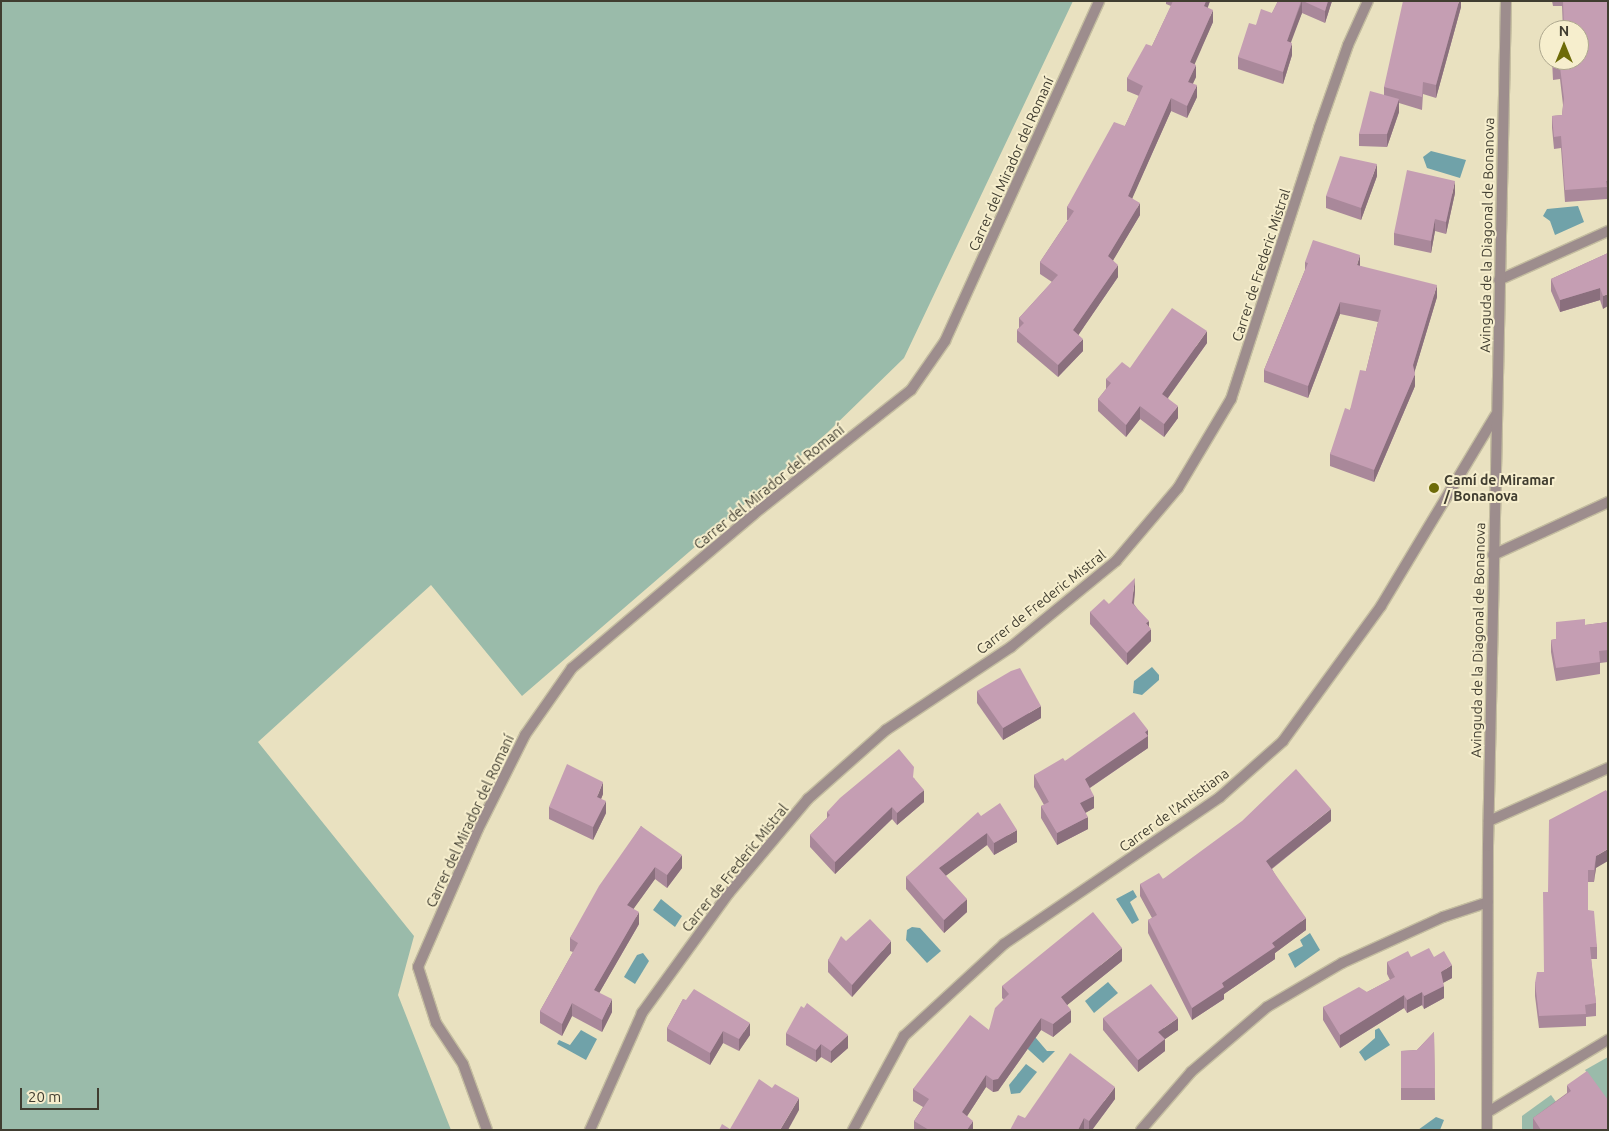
<!DOCTYPE html>
<html>
<head>
<meta charset="utf-8">
<style>
	body { margin:0 }
	#map { position:relative; width:1609px; height:1131px; overflow:hidden; background:#e9e1c0; font-family:Ubuntu,sans-serif }
	div>[style] { position:absolute }
	.green>* { inset:0; background:#9abbaa }
	.water>* { inset:0; background:#70a2a9 }
	.roads { filter:drop-shadow(1px 0 #c4bda0) drop-shadow(-1px 0 #c4bda0) drop-shadow(0 1px #c4bda0) drop-shadow(0 -1px #c4bda0) }
	.minor>* { height:10px; margin:-5px; padding:0 5px; transform-origin:5px; border-radius:5px; background:#9d8d8d }
	.wall>* { inset:0; background:#a9889a }
	.shaded-wall>* { inset:0; background:#8a6f7d }
	.building>* { inset:0; background:#c59eb3 }
	.dots>* { width:14px; height:14px; translate:-50% -50%; box-sizing:border-box; border:2px solid #f6eecd; border-radius:50% }
	span { translate:-50% -50%; white-space:nowrap; text-align:center; line-height:1.15; -webkit-text-stroke:4px #f6eecd; paint-order:stroke }
	.street-label { font-size:14px; color:#403d30 }
	.poi-label { font-size:14px; color:#403d30; font-weight:700 }
	.left { translate:0 -50%; text-align:left }
	.frame { position:absolute; inset:0; border:2px solid #403d30; pointer-events:none }
	.north { position:absolute; left:1539px; top:20px; width:50px; height:50px; box-sizing:border-box; background:#f6eecd; border:1px solid #ada78e; border-radius:50%; rotate:0deg; font-size:14px; font-weight:700; line-height:20px; text-align:center; color:#403d30 }
	.north::after { content:''; display:block; margin:auto; width:18px; height:22px; background:#6d6b08; clip-path:polygon(50% 0,100% 100%,50% 72%,0 100%) }
	.scale { position:absolute; left:20px; top:1088px; width:79px; height:22px; box-sizing:border-box; border:2px solid #403d30; border-top:0; padding-left:6px; font-size:15px; line-height:18px; white-space:nowrap; color:#403d30; -webkit-text-stroke:4px #f6eecd; paint-order:stroke }
</style>
</head>
<body>
<div id="map">
	<div class="green">
		<div style="clip-path:polygon(1px 1px,1073px 1px,904px 358px,827px 433px,522px 696px,431px 585px,258px 742px,414px 936px,398px 995px,451px 1130px,1px 1130px)"></div>
		<div style="clip-path:polygon(1608px 1057px,1608px 1102px,1585px 1070px)"></div>
		<div style="clip-path:polygon(1551px 1095px,1559px 1106px,1541px 1130px,1522px 1130px,1522px 1116px)"></div>
	</div>
	<div class="water">
		<div style="clip-path:polygon(1431px 151px,1466px 160px,1460px 178px,1427px 168px,1423px 157px)"></div>
		<div style="clip-path:polygon(1578px 206px,1584px 222px,1555px 235px,1550px 221px,1543px 216px,1547px 209px)"></div>
		<div style="clip-path:polygon(1152px 667px,1159px 675px,1159px 680px,1142px 695px,1133px 693px,1134px 681px)"></div>
		<div style="clip-path:polygon(1133px 890px,1137px 897px,1130px 902px,1139px 920px,1132px 924px,1116px 899px)"></div>
		<div style="clip-path:polygon(661px 899px,682px 916px,675px 927px,653px 910px)"></div>
		<div style="clip-path:polygon(912px 927px,920px 928px,941px 951px,927px 963px,906px 940px,907px 930px)"></div>
		<div style="clip-path:polygon(1310px 933px,1320px 950px,1295px 968px,1288px 954px,1303px 946px,1300px 940px)"></div>
		<div style="clip-path:polygon(643px 953px,649px 961px,635px 984px,624px 977px,637px 955px)"></div>
		<div style="clip-path:polygon(1108px 982px,1118px 993px,1094px 1013px,1085px 1001px)"></div>
		<div style="clip-path:polygon(1379px 1028px,1390px 1045px,1365px 1061px,1359px 1052px,1375px 1038px,1375px 1030px)"></div>
		<div style="clip-path:polygon(581px 1030px,597px 1039px,586px 1060px,557px 1044px,559px 1040px,570px 1045px)"></div>
		<div style="clip-path:polygon(1030px 1031px,1047px 1051px,1055px 1051px,1043px 1063px,1019px 1041px)"></div>
		<div style="clip-path:polygon(1026px 1064px,1037px 1072px,1020px 1093px,1011px 1094px,1009px 1085px)"></div>
		<div style="clip-path:polygon(1436px 1117px,1444px 1120px,1440px 1130px,1418px 1130px)"></div>
	</div>
	<div class="roads">
		<div class="minor">
			<div style="left:1499px;top:280px;width:120px;rotate:-24.2deg"></div>
			<div style="left:1493px;top:555px;width:127px;rotate:-24.7deg"></div>
			<div style="left:1489px;top:821px;width:130px;rotate:-24deg"></div>
			<div style="left:1488px;top:1112px;width:140px;rotate:-31deg"></div>
			<div style="left:487px;top:1130px;width:70px;rotate:-110deg"></div>
			<div style="left:463px;top:1064px;width:49px;rotate:-123.4deg"></div>
			<div style="left:436px;top:1023px;width:59px;rotate:-107.8deg"></div>
			<div style="left:418px;top:967px;width:150px;rotate:-66.5deg"></div>
			<div style="left:478px;top:829px;width:105px;rotate:-63.4deg"></div>
			<div style="left:525px;top:735px;width:82px;rotate:-55deg"></div>
			<div style="left:572px;top:668px;width:238px;rotate:-40.2deg"></div>
			<div style="left:754px;top:514px;width:200px;rotate:-38.3deg"></div>
			<div style="left:911px;top:390px;width:60px;rotate:-55.2deg"></div>
			<div style="left:945px;top:341px;width:373px;rotate:-65.6deg"></div>
			<div style="left:590px;top:1130px;width:128px;rotate:-66deg"></div>
			<div style="left:642px;top:1013px;width:148px;rotate:-54.1deg"></div>
			<div style="left:729px;top:893px;width:123px;rotate:-50deg"></div>
			<div style="left:808px;top:799px;width:104px;rotate:-41.5deg"></div>
			<div style="left:886px;top:730px;width:150px;rotate:-33.6deg"></div>
			<div style="left:1011px;top:647px;width:136px;rotate:-39.3deg"></div>
			<div style="left:1116px;top:561px;width:96px;rotate:-49.7deg"></div>
			<div style="left:1178px;top:488px;width:104px;rotate:-59.2deg"></div>
			<div style="left:1231px;top:399px;width:285px;rotate:-72deg"></div>
			<div style="left:1319px;top:128px;width:88px;rotate:-70.7deg"></div>
			<div style="left:1348px;top:45px;width:48px;rotate:-65.6deg"></div>
			<div style="left:853px;top:1130px;width:107px;rotate:-61.5deg"></div>
			<div style="left:904px;top:1036px;width:136px;rotate:-42.6deg"></div>
			<div style="left:1004px;top:944px;width:261px;rotate:-34.2deg"></div>
			<div style="left:1220px;top:797px;width:84px;rotate:-41.6deg"></div>
			<div style="left:1283px;top:741px;width:167px;rotate:-54deg"></div>
			<div style="left:1381px;top:606px;width:222px;rotate:-59deg"></div>
			<div style="left:1141px;top:1130px;width:77px;rotate:-49.2deg"></div>
			<div style="left:1191px;top:1072px;width:100px;rotate:-40.5deg"></div>
			<div style="left:1267px;top:1007px;width:87px;rotate:-30.4deg"></div>
			<div style="left:1342px;top:963px;width:111px;rotate:-24.5deg"></div>
			<div style="left:1443px;top:917px;width:47px;rotate:-18.4deg"></div>
			<div style="left:1487px;top:1130px;width:284px;rotate:-89.8deg"></div>
			<div style="left:1488px;top:846px;width:845px;rotate:-88.78deg"></div>
		</div>
	</div>
	<div class="wall">
		<div style="clip-path:polygon(1166px 1px,1210px 1px,1207px 8px,1213px 22px,1194px 64px,1196px 77px,1193px 83px,1197px 97px,1187px 118px,1171px 111px,1132px 198px,1140px 215px,1113px 260px,1118px 277px,1078px 335px,1083px 351px,1058px 377px,1017px 342px,1017px 330px,1019px 328px,1019px 318px,1052px 282px,1040px 274px,1040px 262px,1068px 220px,1067px 220px,1067px 207px,1125px 126px,1139px 96px,1127px 91px,1127px 78px,1152px 46px,1171px 6px,1166px 4px)"></div>
		<div style="clip-path:polygon(1278px 1px,1332px 1px,1325px 23px,1302px 13px,1290px 42px,1292px 55px,1283px 84px,1238px 69px,1238px 57px,1256px 25px,1272px 13px)"></div>
		<div style="clip-path:polygon(1461px 1px,1461px 7px,1436px 98px,1423px 94px,1422px 110px,1399px 103px,1399px 112px,1387px 147px,1359px 146px,1359px 134px,1384px 95px,1384px 87px)"></div>
		<div style="clip-path:polygon(1552px 1px,1608px 1px,1607px 199px,1565px 202px,1561px 148px,1554px 149px,1552px 128px,1552px 116px,1562px 115px,1563px 105px,1560px 79px,1553px 80px,1552px 60px,1579px 60px,1579px 30px,1563px 30px,1562px 6px,1553px 6px)"></div>
		<div style="clip-path:polygon(1377px 176px,1361px 220px,1326px 208px,1326px 196px)"></div>
		<div style="clip-path:polygon(1455px 193px,1446px 234px,1435px 231px,1431px 253px,1394px 245px,1394px 233px)"></div>
		<div style="clip-path:polygon(1608px 253px,1603px 309px,1600px 300px,1560px 312px,1551px 291px,1551px 279px)"></div>
		<div style="clip-path:polygon(1305px 262px,1360px 266px,1437px 297px,1414px 373px,1415px 386px,1374px 482px,1330px 466px,1330px 454px,1350px 410px,1366px 371px,1378px 322px,1340px 314px,1308px 398px,1264px 382px,1264px 370px,1305px 270px)"></div>
		<div style="clip-path:polygon(1207px 343px,1168px 398px,1178px 418px,1164px 437px,1140px 419px,1126px 437px,1098px 411px,1098px 399px,1106px 389px,1106px 379px,1130px 368px)"></div>
		<div style="clip-path:polygon(1135px 591px,1134px 604px,1149px 626px,1151px 641px,1127px 665px,1090px 624px,1090px 612px,1109px 604px)"></div>
		<div style="clip-path:polygon(1556px 622px,1585px 625px,1608px 622px,1608px 662px,1600px 663px,1600px 674px,1556px 681px,1551px 652px,1551px 640px,1556px 639px)"></div>
		<div style="clip-path:polygon(977px 691px,1041px 718px,1003px 740px,977px 703px)"></div>
		<div style="clip-path:polygon(1148px 730px,1148px 748px,1090px 788px,1094px 808px,1085px 813px,1088px 829px,1057px 845px,1041px 818px,1041px 806px,1044px 805px,1034px 787px,1034px 775px,1065px 761px)"></div>
		<div style="clip-path:polygon(914px 778px,924px 802px,897px 825px,892px 819px,835px 874px,810px 847px,810px 835px,827px 818px,827px 812px)"></div>
		<div style="clip-path:polygon(1606px 790px,1594px 882px,1588px 882px,1588px 910px,1597px 947px,1597px 959px,1591px 959px,1596px 1003px,1596px 1016px,1586px 1017px,1586px 1026px,1539px 1028px,1535px 996px,1535px 983px,1544px 972px,1548px 892px)"></div>
		<div style="clip-path:polygon(603px 794px,601px 799px,606px 813px,593px 840px,549px 819px,549px 807px)"></div>
		<div style="clip-path:polygon(981px 816px,1017px 842px,994px 855px,987px 845px,945px 876px,967px 912px,944px 933px,906px 889px,906px 877px)"></div>
		<div style="clip-path:polygon(1331px 821px,1272px 869px,1306px 930px,1275px 953px,1275px 959px,1224px 994px,1224px 999px,1192px 1020px,1148px 933px,1148px 920px,1152px 918px,1140px 896px,1140px 884px,1163px 879px)"></div>
		<div style="clip-path:polygon(641px 826px,682px 868px,667px 888px,655px 879px,633px 909px,639px 924px,599px 993px,612px 1012px,602px 1032px,572px 1016px,562px 1036px,540px 1023px,540px 1011px,573px 952px,570px 951px,570px 938px)"></div>
		<div style="clip-path:polygon(846px 941px,891px 953px,852px 997px,828px 972px,828px 960px)"></div>
		<div style="clip-path:polygon(1411px 957px,1434px 957px,1452px 978px,1443px 983px,1444px 998px,1424px 1009px,1422px 1005px,1407px 1013px,1404px 1008px,1340px 1048px,1323px 1020px,1323px 1007px,1367px 992px,1390px 980px,1387px 974px,1387px 962px)"></div>
		<div style="clip-path:polygon(1122px 961px,1067px 1005px,1071px 1022px,1053px 1037px,1041px 1030px,998px 1091px,993px 1092px,986px 1087px,967px 1116px,973px 1130px,914px 1130px,914px 1121px,923px 1107px,913px 1101px,913px 1089px,989px 1030px,1004px 1000px,1002px 998px,1002px 986px)"></div>
		<div style="clip-path:polygon(683px 999px,750px 1035px,739px 1051px,723px 1043px,710px 1065px,667px 1041px,667px 1028px)"></div>
		<div style="clip-path:polygon(1103px 1018px,1178px 1030px,1165px 1039px,1165px 1051px,1138px 1072px,1103px 1030px)"></div>
		<div style="clip-path:polygon(1434px 1032px,1435px 1100px,1401px 1100px,1401px 1051px,1417px 1050px)"></div>
		<div style="clip-path:polygon(786px 1033px,848px 1048px,831px 1063px,821px 1057px,816px 1062px,786px 1045px)"></div>
		<div style="clip-path:polygon(1567px 1085px,1608px 1130px,1533px 1130px,1533px 1118px,1567px 1093px)"></div>
		<div style="clip-path:polygon(1115px 1099px,1092px 1130px,1010px 1130px,1025px 1118px)"></div>
	</div>
	<div class="shaded-wall">
		<div style="clip-path:polygon(1206px 1px,1210px 1px,1204px 19px,1204px 6px)"></div>
		<div style="clip-path:polygon(1302px 1px,1302px 13px,1287px 53px,1287px 41px)"></div>
		<div style="clip-path:polygon(1328px 1px,1332px 1px,1325px 23px,1325px 11px)"></div>
		<div style="clip-path:polygon(1459px 1px,1461px 1px,1461px 7px,1436px 98px,1436px 85px)"></div>
		<div style="clip-path:polygon(1213px 10px,1213px 22px,1190px 75px,1190px 62px)"></div>
		<div style="clip-path:polygon(1292px 43px,1292px 55px,1283px 84px,1283px 72px)"></div>
		<div style="clip-path:polygon(1196px 65px,1196px 77px,1188px 94px,1188px 82px)"></div>
		<div style="clip-path:polygon(1197px 85px,1197px 97px,1187px 118px,1187px 106px)"></div>
		<div style="clip-path:polygon(1171px 98px,1171px 111px,1128px 208px,1128px 196px)"></div>
		<div style="clip-path:polygon(1399px 99px,1399px 112px,1387px 147px,1387px 134px)"></div>
		<div style="clip-path:polygon(1377px 164px,1377px 176px,1361px 220px,1361px 208px)"></div>
		<div style="clip-path:polygon(1455px 181px,1455px 193px,1446px 234px,1446px 222px)"></div>
		<div style="clip-path:polygon(1140px 203px,1140px 215px,1108px 269px,1108px 256px)"></div>
		<div style="clip-path:polygon(1435px 219px,1435px 231px,1431px 253px,1431px 241px)"></div>
		<div style="clip-path:polygon(1360px 255px,1360px 268px,1357px 265px)"></div>
		<div style="clip-path:polygon(1118px 265px,1118px 277px,1073px 343px,1073px 330px)"></div>
		<div style="clip-path:polygon(1437px 285px,1437px 297px,1413px 377px,1413px 365px)"></div>
		<div style="clip-path:polygon(1600px 288px,1600px 300px,1560px 312px,1560px 300px)"></div>
		<div style="clip-path:polygon(1608px 294px,1608px 306px,1603px 309px,1603px 296px)"></div>
		<div style="clip-path:polygon(1340px 302px,1340px 314px,1308px 398px,1308px 386px)"></div>
		<div style="clip-path:polygon(1207px 331px,1207px 343px,1162px 406px,1162px 394px)"></div>
		<div style="clip-path:polygon(1083px 339px,1083px 351px,1058px 377px,1058px 365px)"></div>
		<div style="clip-path:polygon(1415px 374px,1415px 386px,1374px 482px,1374px 470px)"></div>
		<div style="clip-path:polygon(1140px 406px,1140px 419px,1126px 437px,1126px 425px)"></div>
		<div style="clip-path:polygon(1178px 406px,1178px 418px,1164px 437px,1164px 424px)"></div>
		<div style="clip-path:polygon(1135px 578px,1135px 591px,1132px 615px,1132px 603px)"></div>
		<div style="clip-path:polygon(1149px 621px,1149px 631px,1151px 629px,1151px 641px,1127px 665px,1127px 653px,1146px 623px)"></div>
		<div style="clip-path:polygon(1041px 706px,1041px 718px,1003px 740px,1003px 728px)"></div>
		<div style="clip-path:polygon(1148px 730px,1148px 748px,1085px 791px,1085px 779px)"></div>
		<div style="clip-path:polygon(603px 782px,603px 794px,597px 809px,597px 797px)"></div>
		<div style="clip-path:polygon(924px 790px,924px 802px,897px 825px,897px 813px)"></div>
		<div style="clip-path:polygon(1094px 796px,1094px 808px,1080px 816px,1080px 803px)"></div>
		<div style="clip-path:polygon(606px 801px,606px 813px,593px 840px,593px 827px)"></div>
		<div style="clip-path:polygon(892px 807px,892px 819px,835px 874px,835px 862px)"></div>
		<div style="clip-path:polygon(1331px 809px,1331px 821px,1266px 873px,1266px 861px)"></div>
		<div style="clip-path:polygon(1088px 817px,1088px 829px,1057px 845px,1057px 833px)"></div>
		<div style="clip-path:polygon(1017px 830px,1017px 842px,994px 855px,994px 843px)"></div>
		<div style="clip-path:polygon(987px 833px,987px 845px,939px 881px,939px 868px)"></div>
		<div style="clip-path:polygon(1608px 849px,1608px 861px,1596px 868px,1594px 882px,1596px 856px)"></div>
		<div style="clip-path:polygon(682px 855px,682px 868px,667px 888px,667px 875px)"></div>
		<div style="clip-path:polygon(655px 867px,655px 879px,627px 918px,627px 905px)"></div>
		<div style="clip-path:polygon(967px 899px,967px 912px,944px 933px,944px 920px)"></div>
		<div style="clip-path:polygon(639px 912px,639px 924px,594px 1002px,594px 990px)"></div>
		<div style="clip-path:polygon(1306px 918px,1306px 930px,1275px 953px,1275px 959px,1224px 994px,1224px 999px,1192px 1020px,1192px 1008px,1222px 983px,1272px 943px)"></div>
		<div style="clip-path:polygon(891px 941px,891px 953px,852px 997px,852px 985px)"></div>
		<div style="clip-path:polygon(1122px 948px,1122px 961px,1061px 1010px,1061px 997px)"></div>
		<div style="clip-path:polygon(1452px 965px,1452px 978px,1441px 984px,1441px 972px)"></div>
		<div style="clip-path:polygon(1444px 986px,1444px 998px,1424px 1009px,1424px 996px)"></div>
		<div style="clip-path:polygon(1422px 992px,1422px 1005px,1407px 1013px,1407px 1000px)"></div>
		<div style="clip-path:polygon(1404px 995px,1404px 1008px,1340px 1048px,1340px 1035px)"></div>
		<div style="clip-path:polygon(612px 999px,612px 1012px,602px 1032px,602px 1020px)"></div>
		<div style="clip-path:polygon(572px 1003px,572px 1016px,562px 1036px,562px 1024px)"></div>
		<div style="clip-path:polygon(1071px 1010px,1071px 1022px,1053px 1037px,1053px 1024px)"></div>
		<div style="clip-path:polygon(1041px 1018px,1041px 1030px,998px 1091px,993px 1092px,993px 1080px)"></div>
		<div style="clip-path:polygon(1178px 1018px,1178px 1030px,1158px 1044px,1158px 1032px)"></div>
		<div style="clip-path:polygon(750px 1023px,750px 1035px,739px 1051px,739px 1039px)"></div>
		<div style="clip-path:polygon(723px 1031px,723px 1043px,710px 1065px,710px 1053px)"></div>
		<div style="clip-path:polygon(848px 1035px,848px 1048px,831px 1063px,831px 1051px)"></div>
		<div style="clip-path:polygon(1165px 1039px,1165px 1051px,1138px 1072px,1138px 1060px)"></div>
		<div style="clip-path:polygon(821px 1044px,821px 1057px,816px 1062px,816px 1050px)"></div>
		<div style="clip-path:polygon(986px 1075px,986px 1087px,962px 1124px,962px 1112px)"></div>
		<div style="clip-path:polygon(1115px 1087px,1115px 1099px,1092px 1130px,1089px 1130px,1089px 1121px)"></div>
		<div style="clip-path:polygon(799px 1098px,799px 1110px,788px 1130px,780px 1130px)"></div>
		<div style="clip-path:polygon(1084px 1118px,1084px 1130px,1078px 1130px)"></div>
		<div style="clip-path:polygon(973px 1121px,973px 1130px,967px 1130px)"></div>
	</div>
	<div class="building">
		<div style="clip-path:polygon(1173px 1px,1206px 1px,1204px 6px,1213px 10px,1190px 62px,1196px 65px,1188px 82px,1197px 85px,1187px 106px,1171px 98px,1128px 196px,1140px 203px,1108px 256px,1118px 265px,1073px 330px,1083px 339px,1058px 365px,1017px 330px,1024px 323px,1019px 318px,1058px 275px,1040px 262px,1074px 211px,1067px 207px,1114px 122px,1125px 126px,1143px 86px,1127px 78px,1146px 44px,1152px 46px)"></div>
		<div style="clip-path:polygon(1278px 1px,1301px 1px,1287px 41px,1292px 43px,1283px 72px,1238px 57px,1249px 23px,1256px 25px,1261px 9px,1272px 13px)"></div>
		<div style="clip-path:polygon(1303px 1px,1328px 1px,1325px 11px)"></div>
		<div style="clip-path:polygon(1403px 1px,1459px 1px,1436px 85px,1423px 82px,1422px 97px,1384px 87px)"></div>
		<div style="clip-path:polygon(1563px 1px,1608px 1px,1608px 181px,1606px 181px,1607px 187px,1565px 190px,1561px 136px,1554px 137px,1552px 116px,1562px 115px,1564px 99px,1560px 67px,1553px 68px,1553px 60px,1579px 60px,1579px 30px,1564px 30px)"></div>
		<div style="clip-path:polygon(1370px 91px,1399px 99px,1387px 134px,1359px 134px)"></div>
		<div style="clip-path:polygon(1340px 156px,1377px 164px,1361px 208px,1326px 196px)"></div>
		<div style="clip-path:polygon(1407px 170px,1455px 181px,1446px 222px,1435px 219px,1431px 241px,1394px 233px)"></div>
		<div style="clip-path:polygon(1313px 240px,1360px 255px,1357px 265px,1437px 285px,1413px 365px,1415px 374px,1374px 470px,1330px 454px,1345px 408px,1350px 410px,1360px 370px,1366px 371px,1381px 310px,1340px 302px,1308px 386px,1264px 370px,1308px 263px,1305px 262px)"></div>
		<div style="clip-path:polygon(1608px 253px,1608px 294px,1603px 296px,1600px 288px,1560px 300px,1551px 279px)"></div>
		<div style="clip-path:polygon(1172px 308px,1207px 331px,1162px 394px,1178px 406px,1164px 424px,1140px 406px,1126px 425px,1098px 399px,1111px 383px,1106px 379px,1122px 362px,1130px 368px)"></div>
		<div style="clip-path:polygon(1135px 578px,1132px 603px,1149px 621px,1146px 623px,1151px 629px,1127px 653px,1090px 612px,1104px 599px,1109px 604px)"></div>
		<div style="clip-path:polygon(1585px 619px,1585px 625px,1608px 622px,1608px 650px,1599px 651px,1600px 662px,1556px 668px,1551px 640px,1556px 639px,1556px 622px)"></div>
		<div style="clip-path:polygon(1020px 668px,1041px 706px,1003px 728px,977px 691px,1011px 671px)"></div>
		<div style="clip-path:polygon(1134px 712px,1148px 730px,1145px 732px,1148px 736px,1085px 779px,1094px 796px,1080px 803px,1088px 817px,1057px 833px,1041px 806px,1049px 802px,1034px 775px,1063px 758px,1065px 761px)"></div>
		<div style="clip-path:polygon(899px 749px,914px 767px,913px 777px,924px 790px,897px 813px,892px 807px,835px 862px,810px 835px,830px 815px,827px 812px,840px 798px)"></div>
		<div style="clip-path:polygon(567px 764px,603px 782px,597px 797px,606px 801px,593px 827px,549px 807px)"></div>
		<div style="clip-path:polygon(1296px 769px,1331px 809px,1266px 861px,1306px 918px,1272px 943px,1275px 947px,1222px 983px,1224px 987px,1192px 1008px,1148px 920px,1157px 915px,1140px 884px,1159px 873px,1163px 879px,1242px 821px)"></div>
		<div style="clip-path:polygon(1606px 790px,1608px 793px,1608px 849px,1596px 856px,1594px 870px,1588px 870px,1588px 910px,1594px 911px,1597px 947px,1590px 947px,1596px 1003px,1585px 1005px,1586px 1014px,1539px 1016px,1535px 983px,1537px 972px,1544px 972px,1543px 892px,1548px 892px,1549px 820px)"></div>
		<div style="clip-path:polygon(1000px 803px,1017px 830px,994px 843px,987px 833px,939px 868px,967px 899px,944px 920px,906px 877px,978px 812px,981px 816px)"></div>
		<div style="clip-path:polygon(641px 826px,682px 855px,667px 875px,655px 867px,627px 905px,639px 912px,594px 990px,612px 999px,602px 1020px,572px 1003px,562px 1024px,540px 1011px,578px 943px,570px 938px,599px 886px)"></div>
		<div style="clip-path:polygon(1093px 912px,1122px 948px,1061px 997px,1071px 1010px,1053px 1024px,1041px 1018px,998px 1079px,993px 1080px,986px 1075px,962px 1112px,973px 1121px,967px 1130px,929px 1130px,914px 1121px,929px 1099px,913px 1089px,970px 1015px,989px 1030px,995px 1008px,1009px 994px,1002px 986px)"></div>
		<div style="clip-path:polygon(870px 919px,891px 941px,852px 985px,828px 960px,841px 936px,846px 941px)"></div>
		<div style="clip-path:polygon(1429px 948px,1434px 957px,1444px 951px,1452px 965px,1441px 972px,1444px 986px,1424px 996px,1422px 992px,1407px 1000px,1404px 995px,1340px 1035px,1323px 1007px,1359px 987px,1367px 992px,1395px 977px,1387px 962px,1408px 951px,1411px 957px)"></div>
		<div style="clip-path:polygon(1151px 984px,1178px 1018px,1158px 1032px,1165px 1039px,1138px 1060px,1103px 1018px)"></div>
		<div style="clip-path:polygon(694px 989px,750px 1023px,739px 1039px,723px 1031px,710px 1053px,667px 1028px,683px 999px,686px 1000px)"></div>
		<div style="clip-path:polygon(807px 1003px,848px 1035px,831px 1051px,821px 1044px,816px 1050px,786px 1033px,801px 1006px,804px 1008px)"></div>
		<div style="clip-path:polygon(1434px 1032px,1435px 1088px,1401px 1088px,1401px 1051px,1417px 1050px)"></div>
		<div style="clip-path:polygon(1070px 1053px,1115px 1087px,1089px 1121px,1084px 1118px,1078px 1130px,1010px 1130px,1018px 1115px,1025px 1118px)"></div>
		<div style="clip-path:polygon(1587px 1071px,1608px 1100px,1608px 1130px,1541px 1130px,1533px 1118px,1571px 1091px,1567px 1085px)"></div>
		<div style="clip-path:polygon(759px 1079px,772px 1088px,775px 1084px,799px 1098px,780px 1130px,719px 1130px,722px 1124px,730px 1129px)"></div>
	</div>
	<div class="dots">
		<div style="left:1434px;top:488px;background:#6d6b08"></div>
	</div>
	<div class="street-label">
		<span style="left:1011px;top:164px;rotate:-66deg">Carrer del Mirador del Romaní</span>
		<span style="left:1487px;top:235px;rotate:-89deg">Avinguda de la Diagonal de Bonanova</span>
		<span style="left:1261px;top:265px;rotate:-72deg">Carrer de Frederic Mistral</span>
		<span style="left:769px;top:487px;rotate:-39deg">Carrer del Mirador del Romaní</span>
		<span style="left:1041px;top:602px;rotate:-38deg">Carrer de Frederic Mistral</span>
		<span style="left:1478px;top:640px;rotate:-89deg">Avinguda de la Diagonal de Bonanova</span>
		<span style="left:1174px;top:810px;rotate:-36deg">Carrer de l'Antistiana</span>
		<span style="left:470px;top:821px;rotate:-65deg">Carrer del Mirador del Romaní</span>
		<span style="left:735px;top:868px;rotate:-51deg">Carrer de Frederic Mistral</span>
	</div>
	<div class="poi-label">
		<span class="left" style="left:1444px;top:488px">Camí de Miramar<br>/ Bonanova</span>
	</div>
	<div class="frame"></div>
	<div class="north">N</div>
	<div class="scale">20 m</div>
</div>
</body>
</html>
